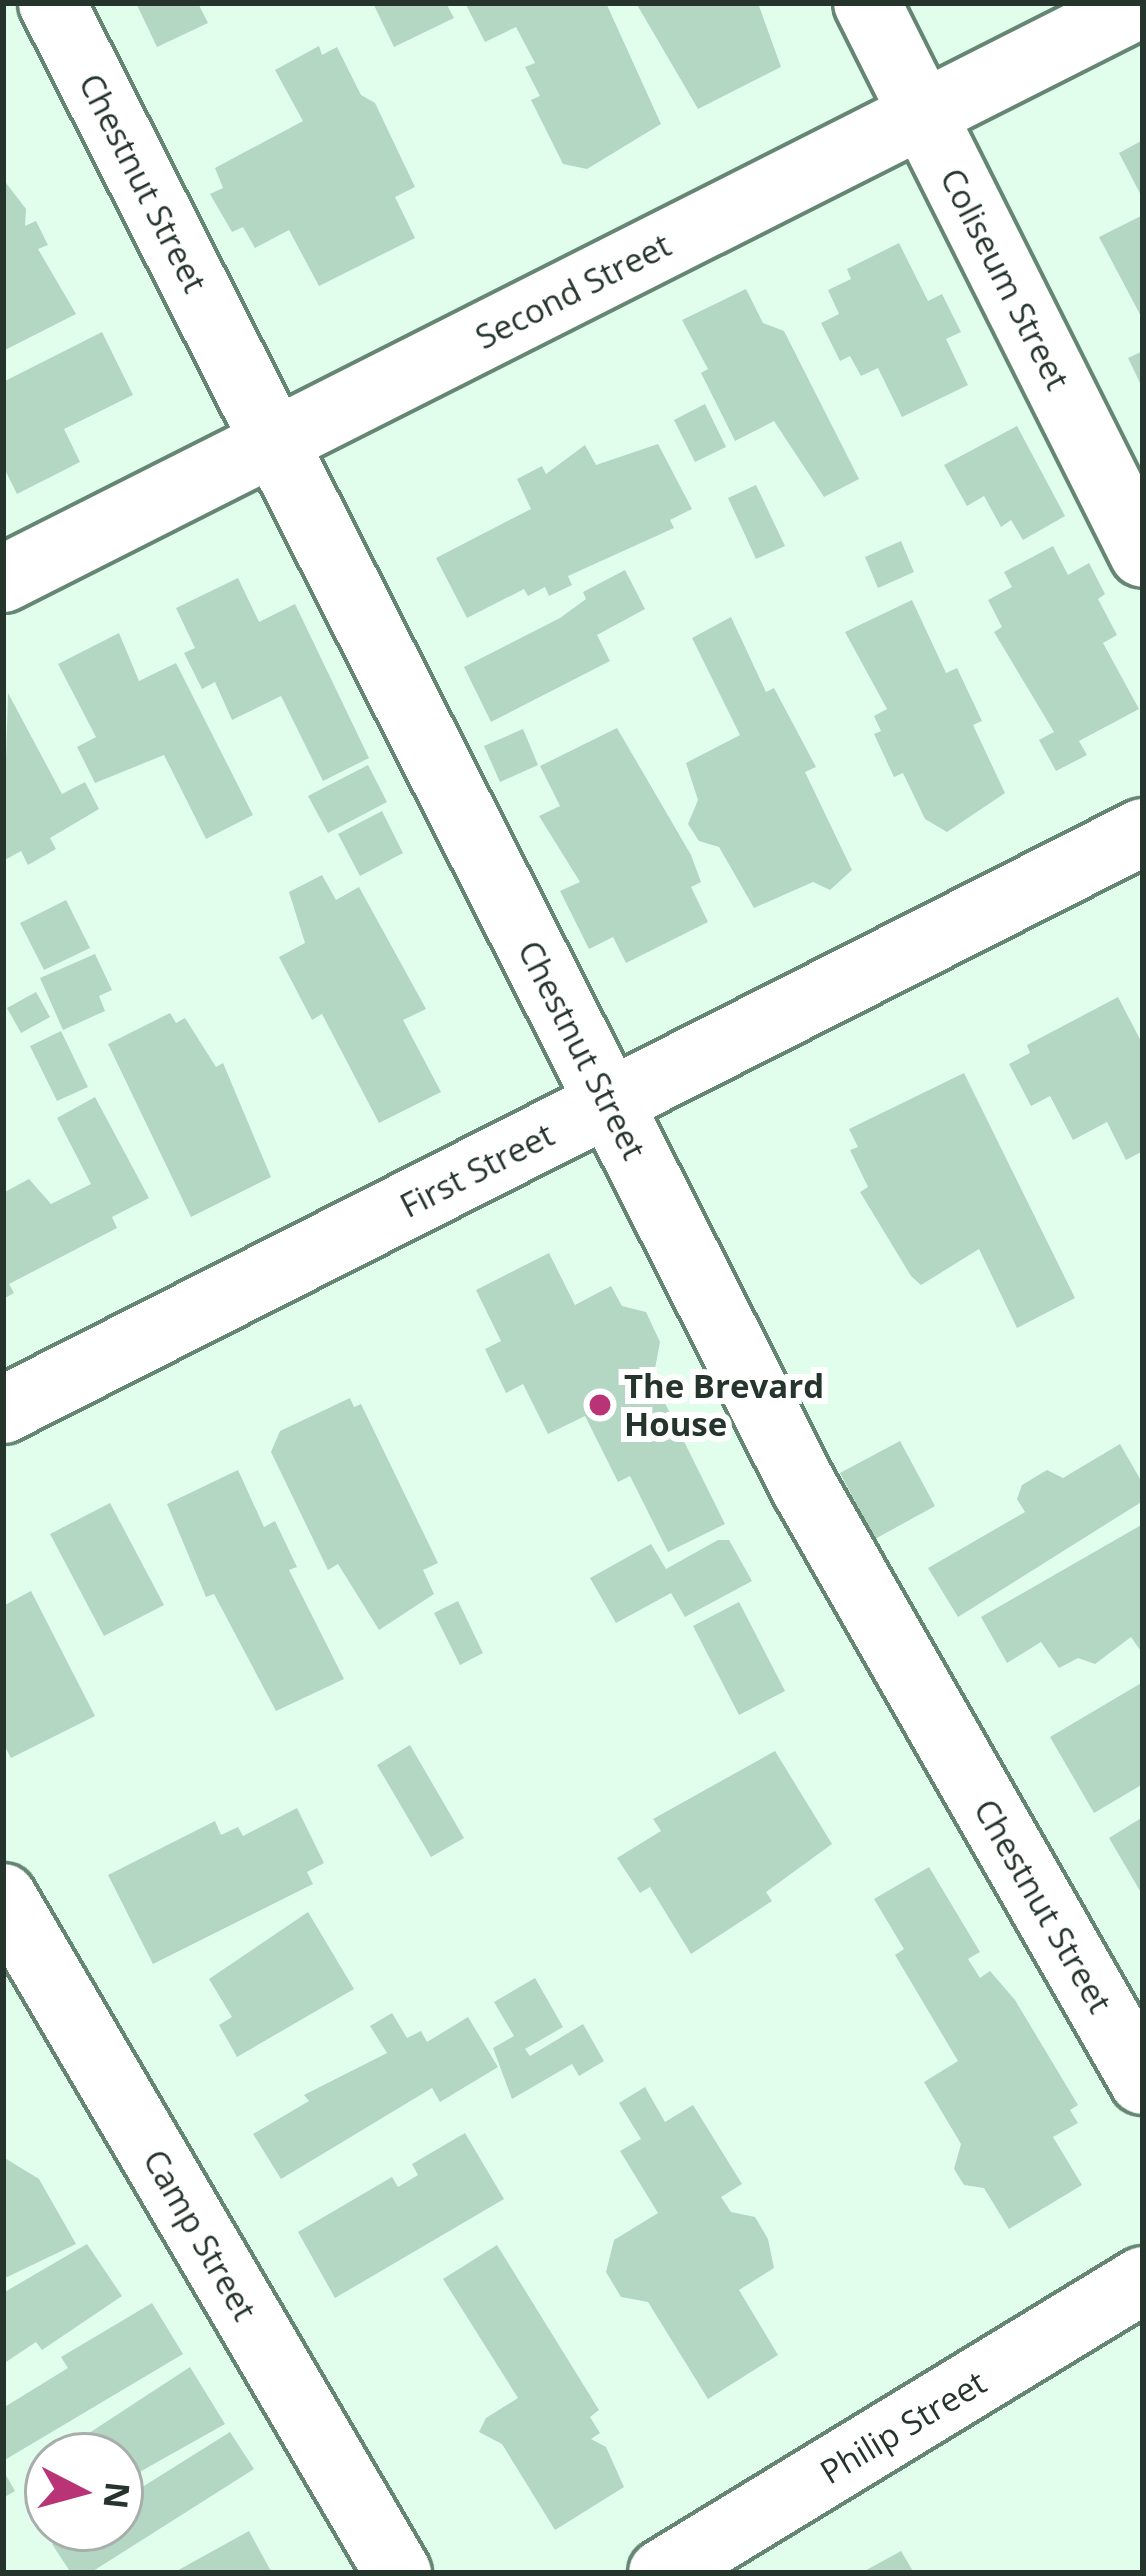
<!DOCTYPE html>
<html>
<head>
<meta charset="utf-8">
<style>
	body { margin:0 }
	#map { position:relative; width:1146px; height:2576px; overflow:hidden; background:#e1feed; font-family:"Open Sans",sans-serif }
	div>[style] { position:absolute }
	.building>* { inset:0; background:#b3d7c2 }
	.roads { filter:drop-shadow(3px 0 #648673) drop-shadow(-3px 0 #648673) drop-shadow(0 3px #648673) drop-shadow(0 -3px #648673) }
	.minor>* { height:66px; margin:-33px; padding:0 33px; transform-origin:33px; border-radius:33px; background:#fff }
	.dots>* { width:33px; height:33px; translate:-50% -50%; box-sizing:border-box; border:6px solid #fff; border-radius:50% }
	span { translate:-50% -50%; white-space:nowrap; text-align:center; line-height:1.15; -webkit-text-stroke:12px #fff; paint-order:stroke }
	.street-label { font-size:33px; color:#25342c }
	.poi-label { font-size:33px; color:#25342c; font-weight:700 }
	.left { translate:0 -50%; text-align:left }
	.frame { position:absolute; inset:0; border:6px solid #25342c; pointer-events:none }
	.north { position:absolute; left:24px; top:2432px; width:120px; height:120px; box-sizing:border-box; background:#fff; border:3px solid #a8aeab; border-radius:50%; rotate:96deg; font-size:33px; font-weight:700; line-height:48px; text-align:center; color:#25342c }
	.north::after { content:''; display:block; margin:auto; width:42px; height:54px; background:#b93477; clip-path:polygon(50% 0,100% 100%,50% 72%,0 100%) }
</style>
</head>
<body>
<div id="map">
	<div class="building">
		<div style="clip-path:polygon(136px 3px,198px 3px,208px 23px,157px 47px)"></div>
		<div style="clip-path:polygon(373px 3px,446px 3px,454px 18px,394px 47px)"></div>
		<div style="clip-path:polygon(465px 3px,606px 3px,661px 124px,587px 169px,563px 164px,531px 100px,540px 96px,525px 67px,535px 63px,516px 27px,485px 42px)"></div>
		<div style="clip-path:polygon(636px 3px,759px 6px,781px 67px,698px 109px)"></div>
		<div style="clip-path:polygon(319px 46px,322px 55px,337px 47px,361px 95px,375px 103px,415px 187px,395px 197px,415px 238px,319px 286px,289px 230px,255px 248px,243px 227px,232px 232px,210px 194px,223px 188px,215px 168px,303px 121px,275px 70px)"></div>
		<div style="clip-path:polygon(1143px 140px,1143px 199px,1119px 153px)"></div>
		<div style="clip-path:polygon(3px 179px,26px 209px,25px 226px,36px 221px,48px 245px,38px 249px,76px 314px,3px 351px)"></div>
		<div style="clip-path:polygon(1143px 215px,1143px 320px,1099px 237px)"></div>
		<div style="clip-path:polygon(899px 243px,928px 301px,942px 294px,961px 332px,946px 339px,968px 385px,902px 417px,878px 368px,861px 376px,850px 356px,840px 361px,821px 323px,839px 314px,828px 290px,851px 279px,847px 269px)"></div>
		<div style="clip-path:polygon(746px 289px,763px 323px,784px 331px,859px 479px,824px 497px,774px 421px,735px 441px,701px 373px,708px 369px,682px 320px)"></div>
		<div style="clip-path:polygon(102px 332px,133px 395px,64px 429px,80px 462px,17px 494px,3px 466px,3px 382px)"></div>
		<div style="clip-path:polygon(1143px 351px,1143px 389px,1128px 358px)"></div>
		<div style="clip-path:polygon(705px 404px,726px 447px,695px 462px,674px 420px)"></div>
		<div style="clip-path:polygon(1017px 426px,1065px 516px,1023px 540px,1011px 520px,1001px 527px,984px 496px,967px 506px,944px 465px)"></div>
		<div style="clip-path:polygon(658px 444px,692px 509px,670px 520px,674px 528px,568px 576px,572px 585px,549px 596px,545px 587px,528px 596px,524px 589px,467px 618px,436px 558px,531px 509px,517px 479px,542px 466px,546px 474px,585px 445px,596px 465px)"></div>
		<div style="clip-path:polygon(756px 485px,785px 546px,756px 559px,728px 498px)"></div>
		<div style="clip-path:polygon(901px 541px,914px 572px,878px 588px,865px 557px)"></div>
		<div style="clip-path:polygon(1053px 546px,1068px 575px,1089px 563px,1105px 594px,1098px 599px,1117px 635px,1103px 643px,1139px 709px,1079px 741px,1087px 755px,1056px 771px,1039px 740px,1054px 732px,994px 632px,1002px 627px,988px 600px,1012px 587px,1004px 572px)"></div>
		<div style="clip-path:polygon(625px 570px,645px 609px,597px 635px,610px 661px,491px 722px,464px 667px,560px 618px,586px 599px,583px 592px)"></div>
		<div style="clip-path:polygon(238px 578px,259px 622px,295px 604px,369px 758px,323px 781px,281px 696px,232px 720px,215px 682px,202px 689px,184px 653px,195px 648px,176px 608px)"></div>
		<div style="clip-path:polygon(912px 600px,946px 673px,957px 668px,982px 721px,973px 725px,1005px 793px,947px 832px,925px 819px,903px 773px,894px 777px,874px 734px,881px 731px,874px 716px,887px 709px,845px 632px)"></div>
		<div style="clip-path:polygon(731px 617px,766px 692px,774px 688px,816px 767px,805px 772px,852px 870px,830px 890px,813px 882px,754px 908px,719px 847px,699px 841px,688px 824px,698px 800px,686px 763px,740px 735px,692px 638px)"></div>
		<div style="clip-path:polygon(119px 633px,139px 681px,176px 663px,253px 815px,206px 839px,164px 755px,95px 783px,77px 747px,96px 737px,58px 664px)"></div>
		<div style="clip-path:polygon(8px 693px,62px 794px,85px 782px,99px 809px,50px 838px,56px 849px,28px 865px,21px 851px,3px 861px)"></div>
		<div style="clip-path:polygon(617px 728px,691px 855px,701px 882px,691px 887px,708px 922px,626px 963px,613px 937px,589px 949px,560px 891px,580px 882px,539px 816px,560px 806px,540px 766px)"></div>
		<div style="clip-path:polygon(523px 729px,538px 765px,500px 782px,484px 746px)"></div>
		<div style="clip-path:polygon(368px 765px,387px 802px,328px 833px,308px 796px)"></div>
		<div style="clip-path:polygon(382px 811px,403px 853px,360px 876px,338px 834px)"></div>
		<div style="clip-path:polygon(322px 875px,336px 900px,359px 887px,426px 1009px,403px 1020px,441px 1092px,379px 1123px,322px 1014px,312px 1020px,279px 957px,305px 943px,289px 892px)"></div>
		<div style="clip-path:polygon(66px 900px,90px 948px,44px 970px,20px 923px)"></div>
		<div style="clip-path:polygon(95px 954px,112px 990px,99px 996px,105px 1011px,63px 1030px,40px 978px)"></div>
		<div style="clip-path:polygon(36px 992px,50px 1017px,21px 1033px,7px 1008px)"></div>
		<div style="clip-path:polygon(1118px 997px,1143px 1045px,1143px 1151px,1126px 1160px,1107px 1122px,1073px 1140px,1050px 1096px,1031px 1106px,1009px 1064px,1030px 1053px,1027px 1045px)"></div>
		<div style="clip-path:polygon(170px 1013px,176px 1023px,185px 1018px,216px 1067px,223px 1063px,271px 1177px,191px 1217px,108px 1044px)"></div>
		<div style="clip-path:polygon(61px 1031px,88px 1087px,57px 1101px,30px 1046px)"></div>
		<div style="clip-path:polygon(964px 1073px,1075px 1298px,1017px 1328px,979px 1249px,921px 1285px,911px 1276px,860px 1192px,868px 1187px,850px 1150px,858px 1147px,849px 1129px)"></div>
		<div style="clip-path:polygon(95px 1097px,149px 1198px,112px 1217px,117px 1228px,9px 1284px,14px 1293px,3px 1299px,3px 1193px,29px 1179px,51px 1204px,91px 1184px,57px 1118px)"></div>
		<div style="clip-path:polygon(549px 1253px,575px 1305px,611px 1286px,622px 1306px,646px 1312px,660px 1342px,653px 1379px,725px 1524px,668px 1552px,630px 1476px,618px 1482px,585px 1416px,548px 1434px,523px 1384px,506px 1393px,485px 1349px,501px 1341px,476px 1290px)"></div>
		<div style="clip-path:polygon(350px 1398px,354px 1407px,361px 1404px,438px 1563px,423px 1570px,434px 1594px,379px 1630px,338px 1564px,328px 1570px,271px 1452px,280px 1431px)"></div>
		<div style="clip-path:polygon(900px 1441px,935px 1506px,875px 1539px,840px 1473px)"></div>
		<div style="clip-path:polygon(1120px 1444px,1143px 1484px,1143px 1501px,958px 1617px,928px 1568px,1025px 1512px,1017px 1499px,1022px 1485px,1047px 1470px,1063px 1478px)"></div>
		<div style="clip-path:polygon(238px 1470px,264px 1527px,275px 1521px,297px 1567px,289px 1570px,344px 1679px,276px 1711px,214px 1594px,206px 1597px,167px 1504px)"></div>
		<div style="clip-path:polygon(110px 1503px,164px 1605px,104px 1636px,50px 1534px)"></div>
		<div style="clip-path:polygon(1143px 1524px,1143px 1654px,1131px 1637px,1095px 1664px,1078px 1658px,1059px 1668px,1041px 1642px,1007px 1663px,981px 1617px)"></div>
		<div style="clip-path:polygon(718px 1540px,729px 1540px,752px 1581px,685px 1617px,671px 1593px,616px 1623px,590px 1578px,651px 1544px,666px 1569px)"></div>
		<div style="clip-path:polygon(31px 1591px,95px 1716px,11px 1758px,3px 1743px,3px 1606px)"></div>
		<div style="clip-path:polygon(458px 1601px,483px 1653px,460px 1665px,434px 1613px)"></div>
		<div style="clip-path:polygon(739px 1602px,785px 1691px,739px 1715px,693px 1626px)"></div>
		<div style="clip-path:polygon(1143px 1682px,1143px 1784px,1094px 1813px,1050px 1737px)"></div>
		<div style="clip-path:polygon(410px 1745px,464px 1838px,431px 1857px,377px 1765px)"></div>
		<div style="clip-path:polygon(775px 1751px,832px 1844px,766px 1892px,772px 1901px,691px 1954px,650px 1887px,640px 1893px,617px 1858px,661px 1831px,653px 1819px)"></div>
		<div style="clip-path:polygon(297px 1808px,324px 1863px,307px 1872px,313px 1884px,153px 1964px,108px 1875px,215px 1821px,221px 1835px,238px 1827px,243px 1836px)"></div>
		<div style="clip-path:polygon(1143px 1817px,1143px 1896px,1109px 1838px)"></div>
		<div style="clip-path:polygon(929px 1867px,980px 1952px,968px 1959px,980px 1978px,990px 1971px,1015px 2000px,1078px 2105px,1070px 2110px,1078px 2123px,1053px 2137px,1082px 2185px,1009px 2229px,984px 2188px,964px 2185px,954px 2169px,961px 2144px,924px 2082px,958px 2061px,895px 1955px,904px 1949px,874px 1899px)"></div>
		<div style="clip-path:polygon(308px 1912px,354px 1989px,237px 2057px,219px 2025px,232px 2017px,209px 1979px)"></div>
		<div style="clip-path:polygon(535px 1978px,563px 2027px,525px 2049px,530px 2056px,583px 2024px,604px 2061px,579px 2076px,572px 2064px,512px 2099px,493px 2048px,514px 2036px,494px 2002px)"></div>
		<div style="clip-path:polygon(392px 2013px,407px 2038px,421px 2031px,427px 2042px,468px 2017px,498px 2067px,440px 2102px,432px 2088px,281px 2179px,253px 2134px,309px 2101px,304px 2095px,387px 2053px,370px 2026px)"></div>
		<div style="clip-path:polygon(645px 2087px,665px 2122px,693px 2105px,742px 2184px,721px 2197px,731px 2212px,755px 2217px,768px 2239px,774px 2268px,739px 2290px,778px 2355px,708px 2399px,648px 2302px,621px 2297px,606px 2272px,614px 2240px,658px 2213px,620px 2151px,641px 2139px,619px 2103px)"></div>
		<div style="clip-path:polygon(465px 2133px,504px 2199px,335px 2298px,298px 2232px,392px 2177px,398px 2187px,418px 2175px,412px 2164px)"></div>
		<div style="clip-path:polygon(3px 2157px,39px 2179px,76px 2244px,3px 2279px)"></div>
		<div style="clip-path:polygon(87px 2244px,122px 2296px,42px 2350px,36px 2342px,3px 2364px,3px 2293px)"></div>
		<div style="clip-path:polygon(497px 2245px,599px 2410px,590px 2417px,600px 2433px,591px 2439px,606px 2447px,624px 2487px,555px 2530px,502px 2444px,479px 2432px,486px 2418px,518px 2398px,443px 2279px)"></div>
		<div style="clip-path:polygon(152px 2303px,183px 2354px,3px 2461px,3px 2408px,68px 2368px,61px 2357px)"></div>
		<div style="clip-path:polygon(190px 2367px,225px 2424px,120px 2483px,120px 2456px,54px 2456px)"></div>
		<div style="clip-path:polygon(230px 2432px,254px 2469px,90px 2573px,71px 2573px,52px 2544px,78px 2528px,120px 2528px,120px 2501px)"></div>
		<div style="clip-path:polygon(48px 2460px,48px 2497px,32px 2469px)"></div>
		<div style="clip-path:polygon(3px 2470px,15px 2491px,3px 2498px)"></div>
		<div style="clip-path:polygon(249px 2531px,272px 2573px,173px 2573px)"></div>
		<div style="clip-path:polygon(901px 2551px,914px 2573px,861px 2573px)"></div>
	</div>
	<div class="roads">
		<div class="minor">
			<div style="left:52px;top:3px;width:1664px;rotate:63.13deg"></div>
			<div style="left:804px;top:1487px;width:684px;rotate:60.29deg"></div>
			<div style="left:867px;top:3px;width:616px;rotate:63.39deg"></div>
			<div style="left:3px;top:579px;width:1277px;rotate:-26.81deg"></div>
			<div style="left:3px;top:1410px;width:1278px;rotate:-26.89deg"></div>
			<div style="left:3px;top:1897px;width:783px;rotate:59.7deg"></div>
			<div style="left:662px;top:2573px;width:563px;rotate:-31.35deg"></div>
		</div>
	</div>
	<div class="dots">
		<div style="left:600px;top:1405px;background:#b93477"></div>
	</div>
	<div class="street-label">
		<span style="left:143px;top:183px;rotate:63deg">Chestnut Street</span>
		<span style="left:1005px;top:279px;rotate:63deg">Coliseum Street</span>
		<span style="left:573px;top:291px;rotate:-27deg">Second Street</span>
		<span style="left:582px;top:1050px;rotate:63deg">Chestnut Street</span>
		<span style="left:477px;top:1170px;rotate:-27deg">First Street</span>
		<span style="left:1043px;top:1906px;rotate:60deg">Chestnut Street</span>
		<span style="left:200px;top:2235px;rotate:60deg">Camp Street</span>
		<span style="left:903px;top:2427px;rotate:-31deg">Philip Street</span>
	</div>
	<div class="poi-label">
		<span class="left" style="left:624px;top:1405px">The Brevard<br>House</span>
	</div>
	<div class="frame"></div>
	<div class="north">N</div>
</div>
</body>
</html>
